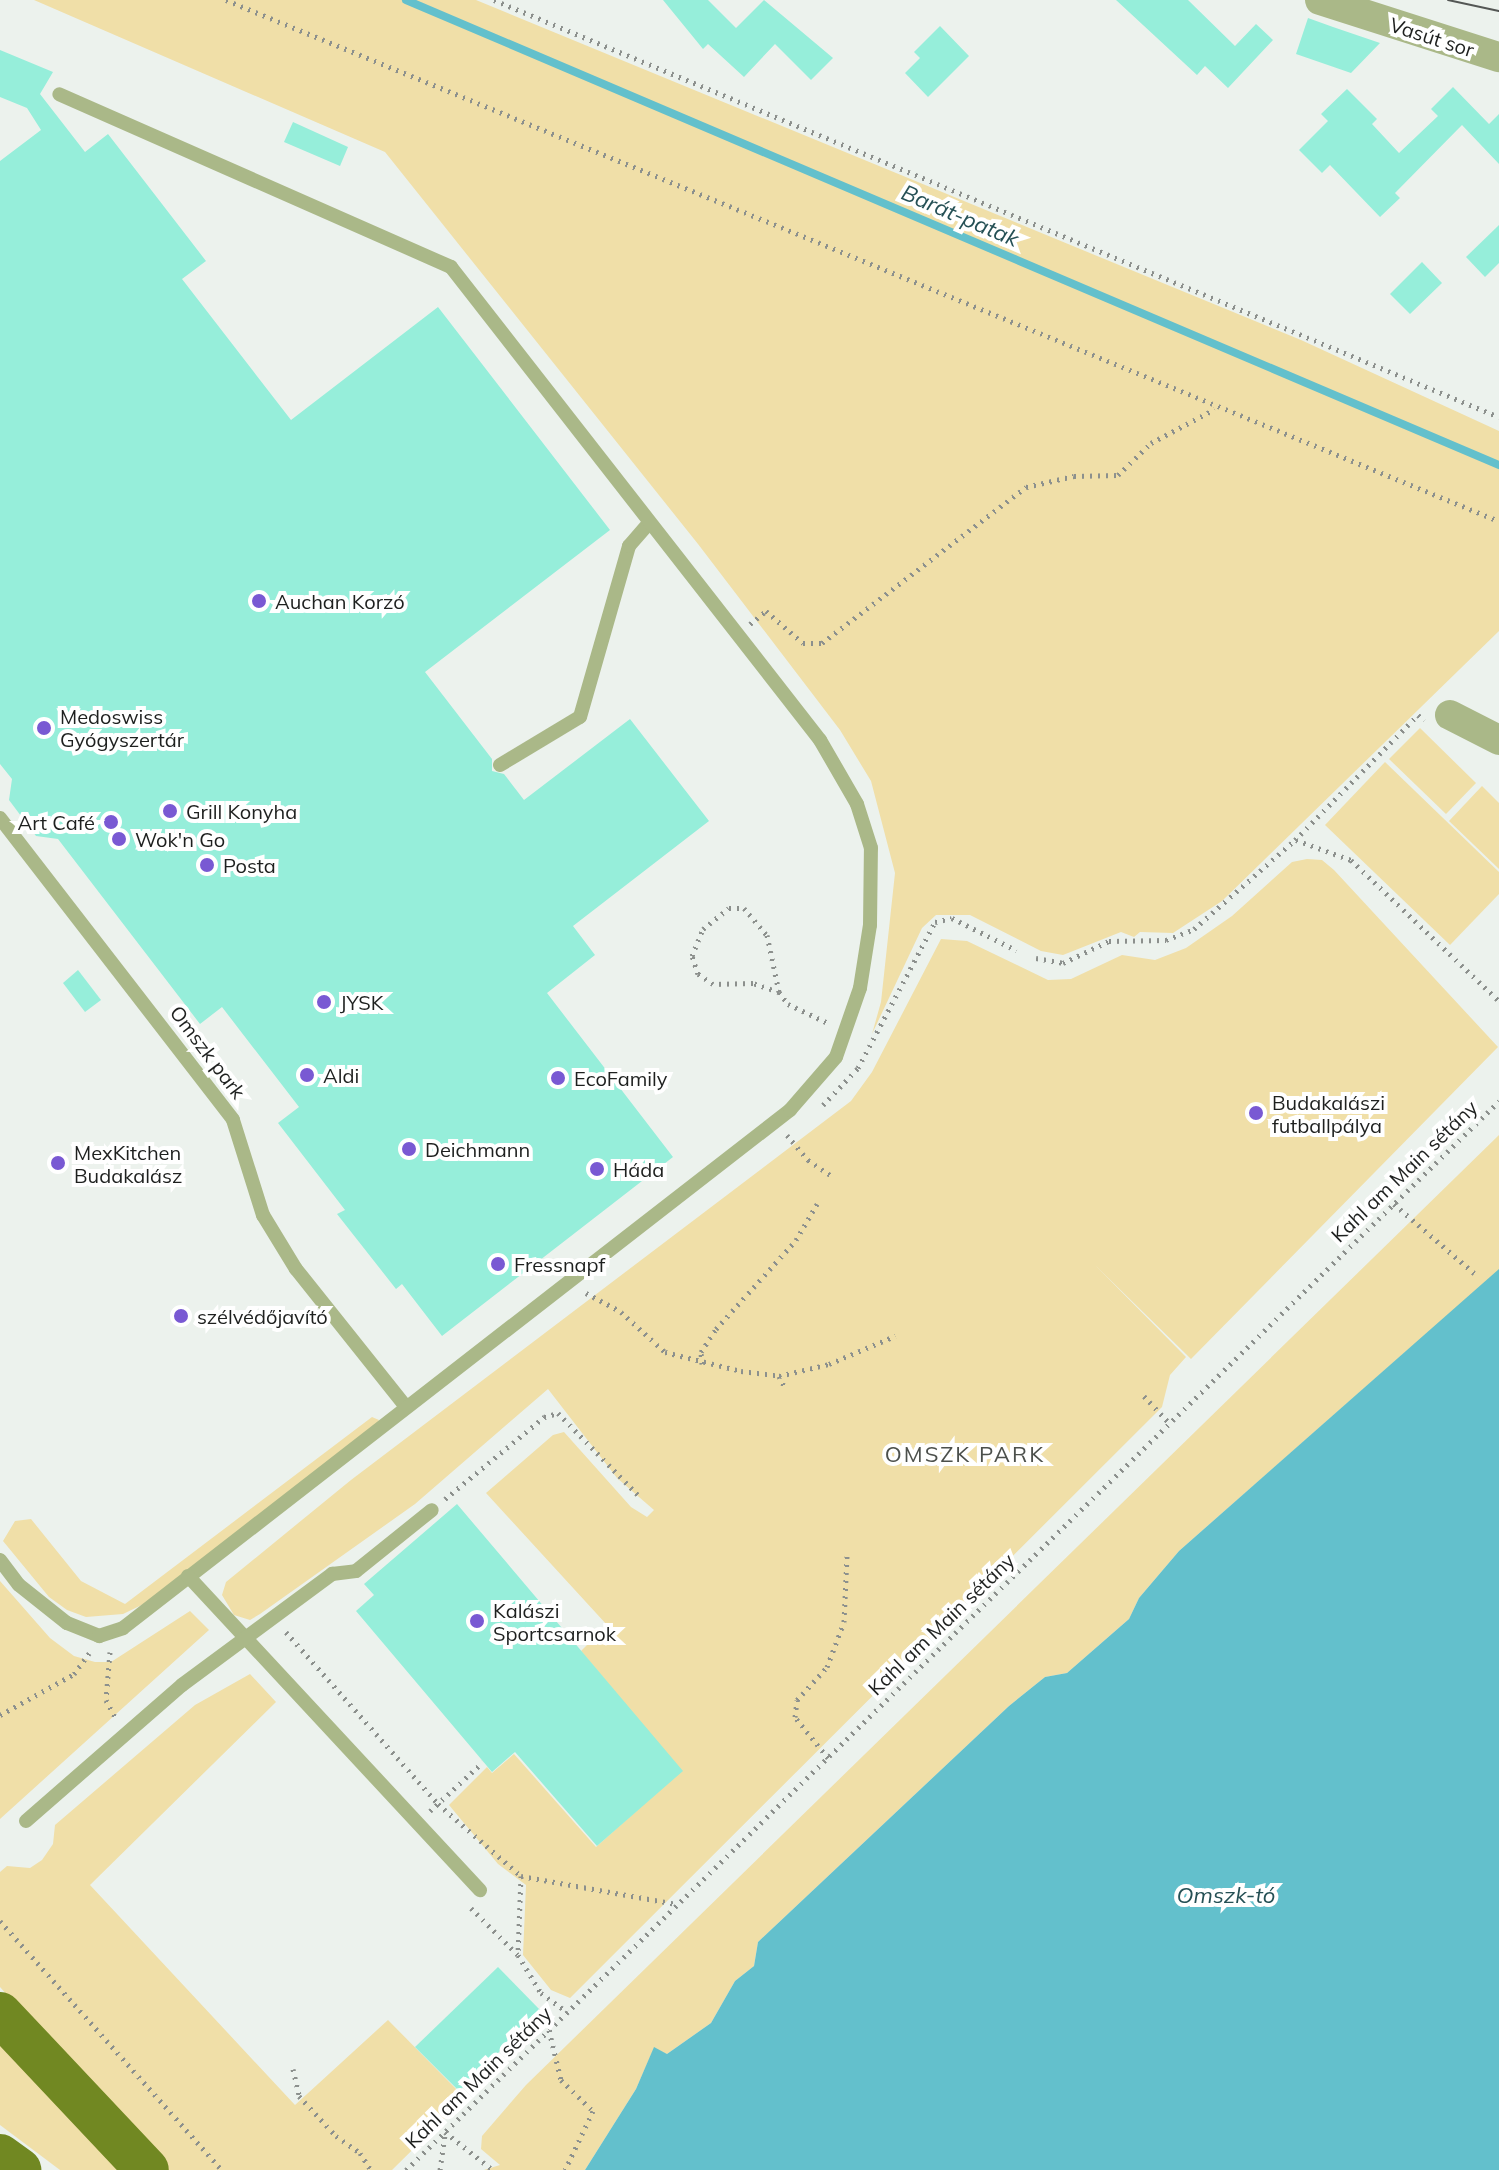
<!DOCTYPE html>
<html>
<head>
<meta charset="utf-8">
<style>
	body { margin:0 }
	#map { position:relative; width:1499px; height:2170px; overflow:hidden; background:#ecf2ed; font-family:Mulish,sans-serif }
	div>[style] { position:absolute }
	.green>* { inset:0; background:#f0dfa8 }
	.water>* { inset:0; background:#63c0cc }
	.stream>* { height:8px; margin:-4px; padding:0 4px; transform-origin:4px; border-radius:4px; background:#63c0cc }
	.building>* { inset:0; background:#96eeda }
	.path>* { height:5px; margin-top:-2.5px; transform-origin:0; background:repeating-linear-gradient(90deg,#8c908d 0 2px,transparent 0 8px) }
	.service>* { height:14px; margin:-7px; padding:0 7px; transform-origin:7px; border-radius:7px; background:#aab888 }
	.minor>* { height:30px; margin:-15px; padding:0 15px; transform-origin:15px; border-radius:15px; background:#aab888 }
	.primary>* { height:44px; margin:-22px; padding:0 22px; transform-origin:22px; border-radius:22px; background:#718822 }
	.tram>* { height:2px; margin:-1px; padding:0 1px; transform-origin:1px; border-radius:1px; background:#545755 }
	.dots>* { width:22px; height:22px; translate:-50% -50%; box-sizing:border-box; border:4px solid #fff; border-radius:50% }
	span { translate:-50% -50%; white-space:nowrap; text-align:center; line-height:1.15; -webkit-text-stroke:8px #fff; paint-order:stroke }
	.street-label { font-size:20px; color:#1e201f }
	.poi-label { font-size:20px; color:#1e201f }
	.left { translate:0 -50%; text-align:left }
	.right { translate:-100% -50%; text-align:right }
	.water-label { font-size:22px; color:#255055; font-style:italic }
	.neighbourhood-label { font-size:22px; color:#4c504c; letter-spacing:2px }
</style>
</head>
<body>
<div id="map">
	<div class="green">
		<div style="clip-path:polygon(34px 0,476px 0,1301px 340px,1499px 431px,1499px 631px,1222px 901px,1173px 933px,1140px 932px,1134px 937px,1121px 932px,1063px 955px,1041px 951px,970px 915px,936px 915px,922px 928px,872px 1034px,881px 1002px,895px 873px,871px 781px,840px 730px,698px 544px,385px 152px)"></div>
		<div style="clip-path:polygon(1420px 728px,1476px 783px,1446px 814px,1389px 759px)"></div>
		<div style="clip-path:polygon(1385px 762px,1499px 872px,1499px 894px,1450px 945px,1325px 825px)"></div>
		<div style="clip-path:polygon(1482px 786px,1499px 803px,1499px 869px,1449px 821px)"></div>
		<div style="clip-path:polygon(1307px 859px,1322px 860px,1334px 870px,1498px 1047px,1191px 1359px,1095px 1265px,1186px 1357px,1170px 1375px,1162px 1407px,570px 1998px,551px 1990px,523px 1955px,526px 1885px,498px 1864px,449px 1805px,487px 1767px,492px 1773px,514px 1754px,596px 1847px,681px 1771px,581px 1651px,607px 1625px,486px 1493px,553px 1435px,564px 1432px,631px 1507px,647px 1517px,654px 1510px,617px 1478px,548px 1389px,415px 1504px,260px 1614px,250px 1620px,234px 1615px,222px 1595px,226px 1582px,351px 1480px,851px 1101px,872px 1072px,941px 939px,967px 941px,1048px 980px,1071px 979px,1122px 955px,1155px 960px,1186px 948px,1232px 916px,1292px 862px)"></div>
		<div style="clip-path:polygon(1499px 1135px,1499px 1370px,1411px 1347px,1179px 1551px,1139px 1598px,1129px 1619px,1067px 1673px,1045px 1677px,1009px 1706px,758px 1942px,754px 1966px,735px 1981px,711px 2023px,667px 2054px,654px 2048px,636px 2089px,585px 2170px,484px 2170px,500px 2165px,481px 2149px,482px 2136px,526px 2085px)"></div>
		<div style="clip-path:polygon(372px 1417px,379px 1420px,376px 1425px,150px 1601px,123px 1614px,86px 1617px,67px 1610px,49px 1597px,3px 1541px,15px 1521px,31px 1519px,81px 1581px,125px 1604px)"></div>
		<div style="clip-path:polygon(0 1581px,50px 1638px,74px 1656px,95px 1662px,111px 1662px,190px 1611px,209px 1630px,0 1819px)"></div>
		<div style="clip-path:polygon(250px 1674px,276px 1702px,90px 1885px,295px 2105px,388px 2020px,465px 2098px,392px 2170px,164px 2170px,0 1987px,0 1872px,7px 1866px,30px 1868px,42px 1860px,53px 1844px,55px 1825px,195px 1705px)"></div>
		<div style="clip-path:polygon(0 2040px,118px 2170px,60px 2170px,0 2125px)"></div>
	</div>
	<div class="water">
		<div style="clip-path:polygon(1499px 1269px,1499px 2170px,585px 2170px,636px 2089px,654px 2047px,667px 2054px,711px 2023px,735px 1981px,754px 1966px,758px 1942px,1009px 1706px,1045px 1677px,1067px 1673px,1129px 1619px,1139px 1598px,1179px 1551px)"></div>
	</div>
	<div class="stream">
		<div style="left:406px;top:0;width:1188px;rotate:23.05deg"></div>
	</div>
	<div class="building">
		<div style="clip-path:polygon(663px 0,708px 0,736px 28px,764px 0,833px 58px,811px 80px,775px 44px,744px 77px,708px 44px,703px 49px)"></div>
		<div style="clip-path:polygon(1116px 0,1188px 0,1235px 46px,1256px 24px,1273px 40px,1228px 88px,1205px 66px,1197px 75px)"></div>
		<div style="clip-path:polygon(1308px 18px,1333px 27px,1380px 43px,1351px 73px,1296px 54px)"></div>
		<div style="clip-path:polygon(940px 26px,969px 56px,928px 97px,905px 73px,920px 58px,914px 52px)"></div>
		<div style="clip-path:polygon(0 50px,53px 72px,40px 94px,85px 152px,108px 134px,206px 261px,182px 279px,291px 420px,438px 307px,610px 530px,425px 672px,492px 759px,492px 771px,504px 774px,524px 800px,630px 719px,709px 821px,573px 926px,595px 955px,547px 993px,673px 1157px,442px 1336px,402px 1284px,396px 1289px,337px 1214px,345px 1210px,278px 1123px,299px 1107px,222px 1007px,200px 1024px,58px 839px,36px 836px,9px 800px,12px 779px,0 764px,0 161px,41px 130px,27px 108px,0 97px)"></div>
		<div style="clip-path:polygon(1453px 87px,1489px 124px,1499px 114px,1499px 164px,1462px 125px,1395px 193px,1400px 198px,1380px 217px,1330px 165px,1322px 173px,1299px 150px,1328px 121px,1321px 114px,1347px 89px,1377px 119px,1372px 124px,1399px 153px,1438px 116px,1431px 109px)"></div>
		<div style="clip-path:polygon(293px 122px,348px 147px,340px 166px,284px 142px)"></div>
		<div style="clip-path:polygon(1499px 225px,1499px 263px,1485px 277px,1466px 257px)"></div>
		<div style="clip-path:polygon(1422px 262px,1442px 283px,1410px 314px,1390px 294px)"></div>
		<div style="clip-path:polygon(78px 970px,101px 1000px,85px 1012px,63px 983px)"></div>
		<div style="clip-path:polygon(457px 1504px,683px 1771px,597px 1846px,515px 1752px,492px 1772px,356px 1611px,374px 1595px,364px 1584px)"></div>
		<div style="clip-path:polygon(498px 1967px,541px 2011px,459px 2091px,415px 2047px)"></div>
	</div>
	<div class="path">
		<div style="left:226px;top:0;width:1375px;rotate:22.26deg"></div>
		<div style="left:494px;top:0;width:1088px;rotate:22.53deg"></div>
		<div style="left:750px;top:624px;width:21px;rotate:-39deg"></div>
		<div style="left:766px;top:611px;width:49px;rotate:40.9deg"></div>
		<div style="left:803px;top:643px;width:19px"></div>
		<div style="left:822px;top:643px;width:257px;rotate:-37.4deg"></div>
		<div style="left:1026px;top:487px;width:49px;rotate:-12.9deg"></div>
		<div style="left:1074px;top:476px;width:44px;rotate:-1.3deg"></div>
		<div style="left:1118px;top:475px;width:46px;rotate:-44.1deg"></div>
		<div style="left:1151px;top:443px;width:72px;rotate:-28deg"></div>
		<div style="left:1296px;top:840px;width:59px;rotate:20deg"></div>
		<div style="left:1351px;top:860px;width:204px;rotate:43.6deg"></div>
		<div style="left:1036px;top:958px;width:27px;rotate:10deg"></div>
		<div style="left:1063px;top:963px;width:51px;rotate:-25.6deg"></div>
		<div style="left:1109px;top:941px;width:57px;rotate:-1deg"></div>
		<div style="left:1166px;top:940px;width:30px;rotate:-21deg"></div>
		<div style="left:1194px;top:929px;width:135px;rotate:-41.4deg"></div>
		<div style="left:1295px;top:840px;width:175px;rotate:-45.5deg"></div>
		<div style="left:1418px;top:715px;width:8px;rotate:40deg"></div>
		<div style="left:779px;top:992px;width:28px;rotate:-161deg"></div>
		<div style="left:753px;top:983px;width:40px;rotate:178.6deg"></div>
		<div style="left:713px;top:984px;width:18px;rotate:-146deg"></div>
		<div style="left:698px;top:974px;width:19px;rotate:-108deg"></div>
		<div style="left:692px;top:956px;width:29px;rotate:-68deg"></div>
		<div style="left:703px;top:929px;width:33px;rotate:-39deg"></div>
		<div style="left:729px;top:908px;width:15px"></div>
		<div style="left:744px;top:908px;width:35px;rotate:50deg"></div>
		<div style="left:767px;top:935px;width:58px;rotate:78.1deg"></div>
		<div style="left:779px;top:992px;width:15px;rotate:53deg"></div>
		<div style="left:788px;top:1004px;width:44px;rotate:25.4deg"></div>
		<div style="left:858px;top:1068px;width:165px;rotate:-62.2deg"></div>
		<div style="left:935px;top:922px;width:17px;rotate:-13deg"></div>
		<div style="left:952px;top:918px;width:72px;rotate:26.6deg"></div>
		<div style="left:823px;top:1105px;width:51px;rotate:-46.6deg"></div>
		<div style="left:787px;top:1135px;width:33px;rotate:50deg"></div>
		<div style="left:808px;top:1160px;width:30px;rotate:34deg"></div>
		<div style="left:1394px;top:1204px;width:106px;rotate:40.8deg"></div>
		<div style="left:586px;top:1293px;width:40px;rotate:28deg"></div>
		<div style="left:621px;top:1312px;width:59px;rotate:42.3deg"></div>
		<div style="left:665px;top:1352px;width:78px;rotate:14deg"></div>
		<div style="left:741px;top:1371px;width:38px;rotate:7deg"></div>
		<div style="left:779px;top:1376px;width:51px;rotate:-13.5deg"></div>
		<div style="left:829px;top:1364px;width:72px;rotate:-23deg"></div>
		<div style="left:702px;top:1364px;width:12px;rotate:-95deg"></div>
		<div style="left:701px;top:1352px;width:27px;rotate:-57deg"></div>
		<div style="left:716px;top:1329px;width:120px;rotate:-48deg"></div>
		<div style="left:796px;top:1240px;width:42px;rotate:-59.7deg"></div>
		<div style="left:779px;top:1376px;width:11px;rotate:63deg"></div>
		<div style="left:1144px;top:1396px;width:37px;rotate:47deg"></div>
		<div style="left:445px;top:1499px;width:129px;rotate:-39.6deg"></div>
		<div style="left:544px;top:1417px;width:15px;rotate:-16deg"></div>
		<div style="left:558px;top:1413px;width:115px;rotate:45.7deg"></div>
		<div style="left:286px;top:1632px;width:230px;rotate:48.5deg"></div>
		<div style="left:438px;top:1804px;width:110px;rotate:40.9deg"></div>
		<div style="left:521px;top:1876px;width:79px;rotate:92.2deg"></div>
		<div style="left:110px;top:1652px;width:48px;rotate:94.8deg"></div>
		<div style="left:106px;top:1700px;width:21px;rotate:62deg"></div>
		<div style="left:0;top:1715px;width:85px;rotate:-29deg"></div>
		<div style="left:74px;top:1674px;width:26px;rotate:-54deg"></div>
		<div style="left:828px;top:1758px;width:53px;rotate:-128.8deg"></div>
		<div style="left:795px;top:1717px;width:17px;rotate:-83deg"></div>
		<div style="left:797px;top:1700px;width:45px;rotate:-47.7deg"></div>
		<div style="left:827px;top:1667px;width:48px;rotate:-69.3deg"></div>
		<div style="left:844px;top:1622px;width:66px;rotate:-87.4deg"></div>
		<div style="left:430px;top:1811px;width:72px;rotate:-42.8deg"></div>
		<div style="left:521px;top:1876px;width:158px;rotate:10.2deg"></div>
		<div style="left:471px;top:1908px;width:66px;rotate:45deg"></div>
		<div style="left:518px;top:1955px;width:44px;rotate:58.8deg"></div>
		<div style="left:541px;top:1993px;width:32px;rotate:36deg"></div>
		<div style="left:0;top:1921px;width:334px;rotate:48.3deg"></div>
		<div style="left:549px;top:2030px;width:51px;rotate:76.5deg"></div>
		<div style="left:561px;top:2080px;width:45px;rotate:44.1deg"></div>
		<div style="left:593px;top:2111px;width:65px;rotate:115.4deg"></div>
		<div style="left:293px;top:2069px;width:28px;rotate:77deg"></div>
		<div style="left:299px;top:2096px;width:54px;rotate:47.2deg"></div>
		<div style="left:336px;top:2136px;width:29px;rotate:35deg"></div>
		<div style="left:360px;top:2153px;width:20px;rotate:57deg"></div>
		<div style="left:445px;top:2132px;width:61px;rotate:38.4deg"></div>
		<div style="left:406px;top:2170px;width:1529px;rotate:-44.36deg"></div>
		<div style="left:440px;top:2170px;width:37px;rotate:-82deg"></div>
	</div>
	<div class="service">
		<div style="left:500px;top:765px;width:93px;rotate:-31deg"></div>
		<div style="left:580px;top:717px;width:178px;rotate:-74deg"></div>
		<div style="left:629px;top:546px;width:30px;rotate:-49deg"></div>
		<div style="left:0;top:818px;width:381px;rotate:52.3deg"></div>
		<div style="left:233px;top:1120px;width:100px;rotate:72.5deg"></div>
		<div style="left:263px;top:1215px;width:63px;rotate:58.6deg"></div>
		<div style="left:296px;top:1269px;width:176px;rotate:51.4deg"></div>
		<div style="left:0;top:1560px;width:31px;rotate:53deg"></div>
		<div style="left:19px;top:1585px;width:61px;rotate:38.4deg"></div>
		<div style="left:67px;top:1623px;width:35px;rotate:22deg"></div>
		<div style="left:99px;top:1636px;width:25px;rotate:-18deg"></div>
		<div style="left:123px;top:1628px;width:845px;rotate:-37.83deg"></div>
		<div style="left:790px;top:1110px;width:70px;rotate:-49deg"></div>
		<div style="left:836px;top:1057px;width:73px;rotate:-70.8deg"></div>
		<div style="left:860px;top:988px;width:64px;rotate:-81deg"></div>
		<div style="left:870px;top:925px;width:77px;rotate:-89.3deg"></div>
		<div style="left:871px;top:848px;width:46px;rotate:-107.7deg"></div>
		<div style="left:857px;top:804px;width:74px;rotate:-120deg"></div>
		<div style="left:820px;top:740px;width:600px;rotate:-127.96deg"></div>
		<div style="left:451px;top:267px;width:428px;rotate:-156.2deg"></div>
		<div style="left:188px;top:1576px;width:429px;rotate:47.1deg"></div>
		<div style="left:26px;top:1821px;width:207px;rotate:-41.1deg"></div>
		<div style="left:182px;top:1685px;width:187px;rotate:-36.5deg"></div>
		<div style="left:332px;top:1574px;width:24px;rotate:-7deg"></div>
		<div style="left:356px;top:1571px;width:97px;rotate:-38.8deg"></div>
	</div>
	<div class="minor">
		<div style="left:1320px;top:0;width:188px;rotate:17.7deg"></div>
		<div style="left:1450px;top:715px;width:55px;rotate:27deg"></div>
	</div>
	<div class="primary">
		<div style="left:0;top:2014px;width:214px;rotate:46.7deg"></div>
		<div style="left:0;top:2156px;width:24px;rotate:36deg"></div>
	</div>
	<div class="tram">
		<div style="left:1448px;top:0;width:52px;rotate:12.2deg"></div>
	</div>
	<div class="dots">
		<div style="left:259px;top:601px;background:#7959d3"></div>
		<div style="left:44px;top:728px;background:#7959d3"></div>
		<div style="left:170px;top:811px;background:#7959d3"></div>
		<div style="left:111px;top:822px;background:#7959d3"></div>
		<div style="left:119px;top:839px;background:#7959d3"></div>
		<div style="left:207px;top:865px;background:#7959d3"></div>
		<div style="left:324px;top:1002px;background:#7959d3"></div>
		<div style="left:307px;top:1075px;background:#7959d3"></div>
		<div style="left:558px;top:1078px;background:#7959d3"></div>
		<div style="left:1256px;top:1113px;background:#7959d3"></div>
		<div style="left:409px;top:1149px;background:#7959d3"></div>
		<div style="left:58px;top:1163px;background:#7959d3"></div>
		<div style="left:597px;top:1169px;background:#7959d3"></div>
		<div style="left:498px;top:1264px;background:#7959d3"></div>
		<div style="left:181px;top:1316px;background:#7959d3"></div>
		<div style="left:477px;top:1621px;background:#7959d3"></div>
	</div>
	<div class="street-label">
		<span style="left:1432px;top:37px;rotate:18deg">Vasút sor</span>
		<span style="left:208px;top:1052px;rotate:53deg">Omszk park</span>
		<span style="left:1404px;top:1171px;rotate:-44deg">Kahl am Main sétány</span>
		<span style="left:941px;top:1624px;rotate:-44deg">Kahl am Main sétány</span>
		<span style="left:478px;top:2077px;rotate:-44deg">Kahl am Main sétány</span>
	</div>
	<div class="poi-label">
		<span class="left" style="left:275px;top:601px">Auchan Korzó</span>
		<span class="left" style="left:60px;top:728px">Medoswiss<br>Gyógyszertár</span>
		<span class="left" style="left:186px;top:811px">Grill Konyha</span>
		<span class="right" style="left:95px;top:822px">Art Café</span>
		<span class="left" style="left:135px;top:839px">Wok'n Go</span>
		<span class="left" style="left:223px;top:865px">Posta</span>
		<span class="left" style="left:340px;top:1002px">JYSK</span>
		<span class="left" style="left:323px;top:1075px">Aldi</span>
		<span class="left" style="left:574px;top:1078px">EcoFamily</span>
		<span class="left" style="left:1272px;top:1114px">Budakalászi<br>futballpálya</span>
		<span class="left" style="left:425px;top:1149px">Deichmann</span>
		<span class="left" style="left:74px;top:1164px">MexKitchen<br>Budakalász</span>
		<span class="left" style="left:613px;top:1169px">Háda</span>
		<span class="left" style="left:514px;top:1264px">Fressnapf</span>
		<span class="left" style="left:197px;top:1316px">szélvédőjavító</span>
		<span class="left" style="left:493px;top:1622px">Kalászi<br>Sportcsarnok</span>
	</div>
	<div class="water-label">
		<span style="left:960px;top:216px;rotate:23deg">Barát-patak</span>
		<span style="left:1226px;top:1896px">Omszk-tó</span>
	</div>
	<div class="neighbourhood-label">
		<span style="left:965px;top:1455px">OMSZK PARK</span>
	</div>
</div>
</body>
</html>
